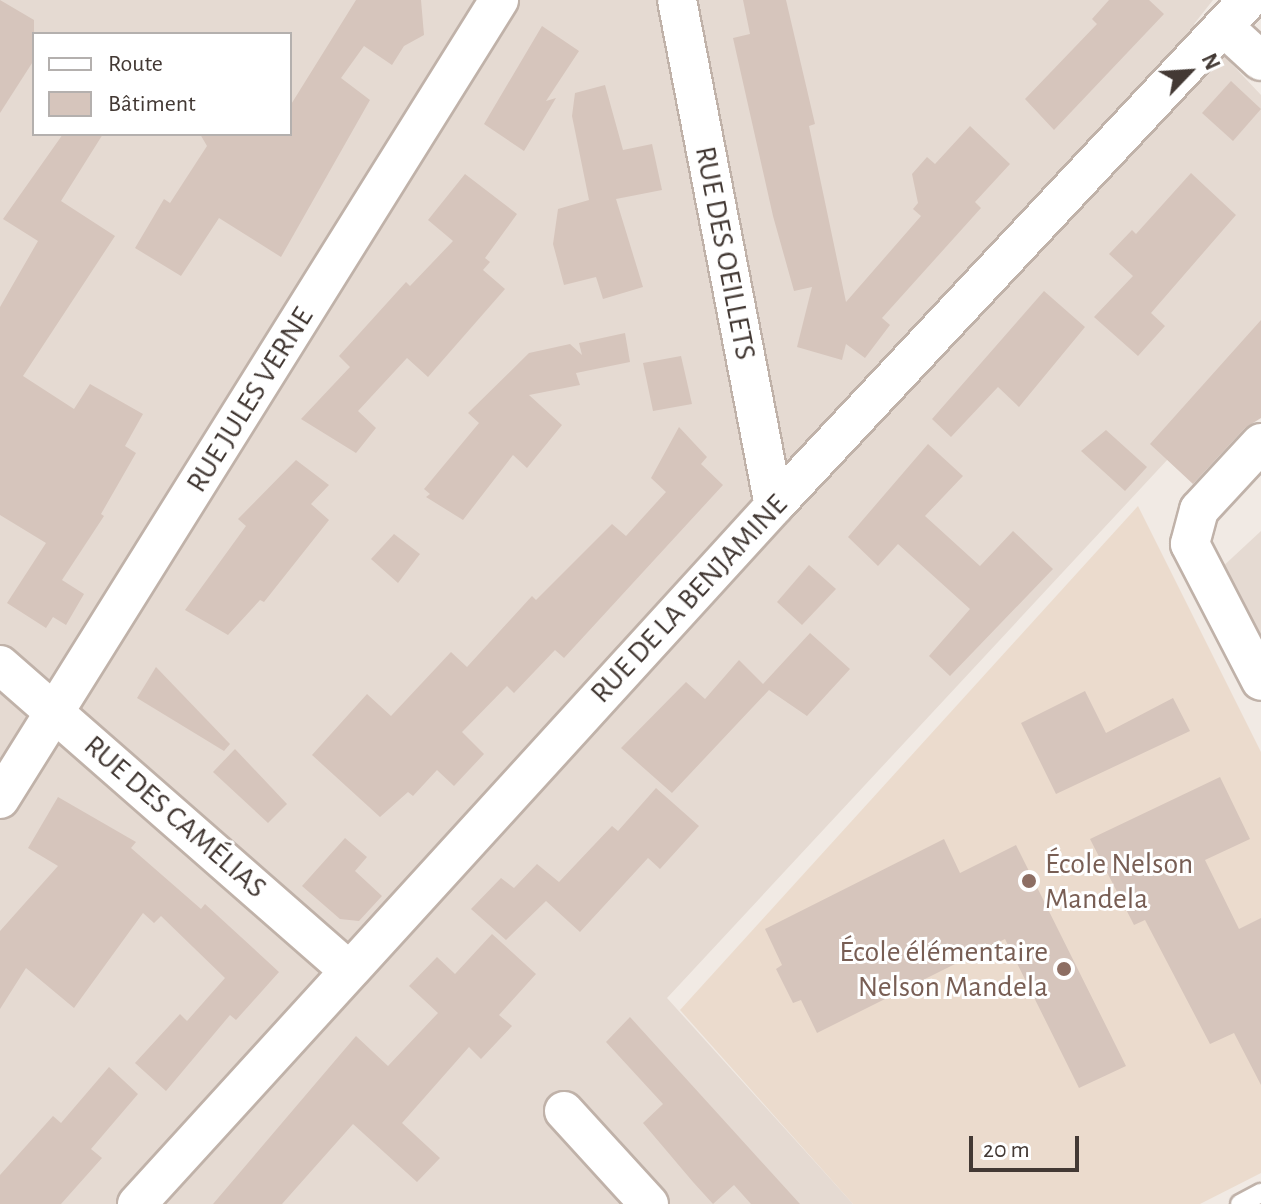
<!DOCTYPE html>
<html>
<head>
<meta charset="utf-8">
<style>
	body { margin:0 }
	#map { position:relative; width:1261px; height:1204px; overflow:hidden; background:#f1eae4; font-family:"Alegreya Sans",sans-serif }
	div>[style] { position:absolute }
	.residential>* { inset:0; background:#e5dad2 }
	.education>* { inset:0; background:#ebdbcd }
	.building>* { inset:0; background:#d6c5bc }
	.roads { filter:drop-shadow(2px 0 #c0b2a9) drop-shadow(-2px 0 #c0b2a9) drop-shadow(0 2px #c0b2a9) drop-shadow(0 -2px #c0b2a9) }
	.service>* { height:18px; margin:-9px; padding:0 9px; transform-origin:9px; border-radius:9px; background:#fff }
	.minor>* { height:38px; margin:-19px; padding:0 19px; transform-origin:19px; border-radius:19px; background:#fff }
	.dots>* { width:22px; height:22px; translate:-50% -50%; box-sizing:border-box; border:4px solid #fff; border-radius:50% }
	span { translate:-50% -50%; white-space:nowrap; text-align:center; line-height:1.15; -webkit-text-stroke:6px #fff; paint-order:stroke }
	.street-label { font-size:30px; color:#433934 }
	.education-label { font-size:30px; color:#785e54 }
	.left { translate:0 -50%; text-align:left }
	.right { translate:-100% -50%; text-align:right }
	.legend { position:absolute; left:32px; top:32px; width:260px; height:104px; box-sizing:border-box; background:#fff; border:2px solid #b4b0ae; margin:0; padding:10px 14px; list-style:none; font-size:24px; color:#433934 }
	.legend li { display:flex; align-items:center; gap:16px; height:40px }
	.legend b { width:40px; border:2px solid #b4b0ae }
	.north { position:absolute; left:1149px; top:32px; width:80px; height:80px; -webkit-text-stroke:6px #fff; paint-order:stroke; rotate:65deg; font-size:22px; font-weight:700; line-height:32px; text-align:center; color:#433934 }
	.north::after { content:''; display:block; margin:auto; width:28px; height:36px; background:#433934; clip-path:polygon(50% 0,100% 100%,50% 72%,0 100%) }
	.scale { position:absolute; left:969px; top:1136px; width:110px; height:36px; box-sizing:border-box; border:4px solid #433934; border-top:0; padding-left:10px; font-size:24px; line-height:28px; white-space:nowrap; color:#433934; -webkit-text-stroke:6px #fff; paint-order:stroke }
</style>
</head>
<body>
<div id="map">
	<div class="residential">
		<div style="clip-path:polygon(evenodd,0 0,1213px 0,1194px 24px,1261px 95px,1261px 359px,667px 998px,853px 1204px,0 1204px,0 0,34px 34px,290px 34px,290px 134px,34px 134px,34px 34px)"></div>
		<div style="clip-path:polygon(1261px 531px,1261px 655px,1219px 570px)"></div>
	</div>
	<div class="education">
		<div style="clip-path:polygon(1138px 506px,1261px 752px,1261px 1173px,1200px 1204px,853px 1204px,680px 1010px)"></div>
	</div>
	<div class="building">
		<div style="clip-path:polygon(0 0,34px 20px,34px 60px,0 113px)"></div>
		<div style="clip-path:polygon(356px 0,421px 0,424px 35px,404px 46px,392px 65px,364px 46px,341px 78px,370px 100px,281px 257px,219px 218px,181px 276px,135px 248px,164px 199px,170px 203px,207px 146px,200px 134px,290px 134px,290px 106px)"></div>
		<div style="clip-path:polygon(743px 0,786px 0,815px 124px,809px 126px,846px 302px,921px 216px,913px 209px,918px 203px,912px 174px,927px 157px,935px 164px,970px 126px,1010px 164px,975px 202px,981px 208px,882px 318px,890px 325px,865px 358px,846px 344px,842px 360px,797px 347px,812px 287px,794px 291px,773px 216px,733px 38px,750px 34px)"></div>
		<div style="clip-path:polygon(1109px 0,1149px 0,1164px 14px,1054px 130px,1025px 99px,1097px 24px,1092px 19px)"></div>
		<div style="clip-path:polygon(542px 26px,579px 51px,546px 101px,556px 98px,524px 151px,484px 124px)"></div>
		<div style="clip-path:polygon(1231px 81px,1261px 109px,1233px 141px,1202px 113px)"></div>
		<div style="clip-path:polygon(605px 85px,623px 150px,652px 144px,662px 190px,616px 199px,643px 287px,603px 299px,596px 277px,564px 285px,553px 244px,558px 209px,589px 200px,572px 116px,575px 93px)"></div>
		<div style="clip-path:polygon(63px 134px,103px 134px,61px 201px,115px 236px,23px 376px,74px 409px,90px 384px,143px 414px,125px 446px,136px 453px,101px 514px,104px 516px,62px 580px,84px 594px,66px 625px,53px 617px,46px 628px,7px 603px,46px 543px,0 515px,0 307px,38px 241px,3px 219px)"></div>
		<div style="clip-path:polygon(1191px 173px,1236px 215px,1151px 313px,1165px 326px,1138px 356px,1094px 317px,1133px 276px,1109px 254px,1132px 230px,1136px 234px)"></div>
		<div style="clip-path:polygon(465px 174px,517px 214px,485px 258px,490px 262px,483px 270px,505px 289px,428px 377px,407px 358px,358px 411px,376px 428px,356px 453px,301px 419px,350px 367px,339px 356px,406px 282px,410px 286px,453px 241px,428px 220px)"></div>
		<div style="clip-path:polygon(1044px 291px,1085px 327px,1019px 407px,998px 387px,951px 437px,932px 419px)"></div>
		<div style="clip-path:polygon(1261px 320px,1261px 418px,1245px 428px,1193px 484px,1150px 444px)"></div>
		<div style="clip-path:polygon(625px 333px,630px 362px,576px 373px,580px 385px,529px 395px,562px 425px,527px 468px,513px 455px,463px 520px,426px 497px,430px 494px,424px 489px,479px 423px,468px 413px,529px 353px,570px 344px,582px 355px,579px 343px)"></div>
		<div style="clip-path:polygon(681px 356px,692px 404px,653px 411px,643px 363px)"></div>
		<div style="clip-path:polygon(679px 427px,707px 457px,701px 464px,723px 485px,564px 658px,555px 650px,514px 693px,507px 686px,462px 732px,484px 754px,454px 786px,437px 770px,413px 796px,408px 792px,380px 817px,312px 755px,367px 694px,391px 716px,451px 652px,467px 667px,532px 596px,536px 600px,612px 524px,626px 536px,666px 492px,651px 478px)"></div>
		<div style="clip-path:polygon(1106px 430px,1147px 467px,1125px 491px,1081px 451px)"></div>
		<div style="clip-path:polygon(928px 444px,963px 476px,925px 516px,980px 566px,1013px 531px,1053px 569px,950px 676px,929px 656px,970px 609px,898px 544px,878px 566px,848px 537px)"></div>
		<div style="clip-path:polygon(296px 460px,329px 485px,311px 504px,329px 520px,264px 602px,260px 600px,228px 635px,185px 610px,246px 526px,238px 519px)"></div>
		<div style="clip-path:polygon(394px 534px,420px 554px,398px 583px,371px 559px)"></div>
		<div style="clip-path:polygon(809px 565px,836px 589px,802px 625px,777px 602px)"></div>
		<div style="clip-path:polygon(810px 633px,850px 669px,807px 716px,769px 690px,672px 793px,621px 748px,686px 682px,705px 699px,739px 660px,763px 684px)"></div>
		<div style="clip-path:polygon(156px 667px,230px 744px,224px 751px,137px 698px)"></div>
		<div style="clip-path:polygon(1085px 691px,1106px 733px,1173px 698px,1190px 731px,1056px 794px,1021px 723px)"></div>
		<div style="clip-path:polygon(235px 749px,287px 804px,268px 823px,213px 772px)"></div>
		<div style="clip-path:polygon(1220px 777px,1250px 839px,1205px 860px,1239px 929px,1261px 918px,1261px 1085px,1234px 1033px,1210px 1044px,1145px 920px,1134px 925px,1090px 839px)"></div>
		<div style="clip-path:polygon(656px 788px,699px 826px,660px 869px,648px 858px,580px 932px,546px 901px,506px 940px,471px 909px,501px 878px,514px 888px,537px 864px,559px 882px,612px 826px,618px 831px)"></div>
		<div style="clip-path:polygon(58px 797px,136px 842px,131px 848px,201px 909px,205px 904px,279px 972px,236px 1020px,230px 1015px,166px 1091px,135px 1063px,180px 1014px,187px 1021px,225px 978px,161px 916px,154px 923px,143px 913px,74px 1008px,26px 968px,0 1009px,0 931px,58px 866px,28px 848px)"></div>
		<div style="clip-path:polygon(345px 838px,367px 857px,355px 871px,382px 896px,359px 921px,340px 919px,302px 886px)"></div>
		<div style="clip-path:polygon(944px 839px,960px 873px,1016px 845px,1126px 1066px,1079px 1088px,1005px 939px,817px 1033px,801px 1000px,793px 1003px,776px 969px,782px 965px,765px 929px)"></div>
		<div style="clip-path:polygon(492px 934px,536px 974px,499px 1015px,512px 1026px,481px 1059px,469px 1047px,402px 1123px,440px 1158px,417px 1182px,353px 1124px,282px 1204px,213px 1204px,356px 1036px,388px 1066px,438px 1013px,409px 986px,437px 957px,455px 974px)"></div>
		<div style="clip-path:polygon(630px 1017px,800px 1204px,751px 1204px,734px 1185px,713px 1204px,693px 1182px,643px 1123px,663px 1104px,606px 1042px)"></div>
		<div style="clip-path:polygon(109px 1067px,138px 1094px,91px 1149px,102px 1158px,61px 1204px,0 1204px,0 1175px,53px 1116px,61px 1123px)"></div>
	</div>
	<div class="roads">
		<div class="service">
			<div style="left:1240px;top:1204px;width:24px;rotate:-28deg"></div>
		</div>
		<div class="minor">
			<div style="left:677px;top:0;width:515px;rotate:79.15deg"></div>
			<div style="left:1224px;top:27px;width:50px;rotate:42.6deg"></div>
			<div style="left:1261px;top:443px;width:91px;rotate:132.8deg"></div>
			<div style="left:1199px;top:510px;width:35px;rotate:105deg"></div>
			<div style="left:1190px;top:544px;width:154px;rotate:62.6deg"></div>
			<div style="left:0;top:665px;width:463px;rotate:41.2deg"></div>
			<div style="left:0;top:799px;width:942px;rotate:-58.01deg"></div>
			<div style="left:564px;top:1111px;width:126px;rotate:47.6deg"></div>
			<div style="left:137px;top:1204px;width:945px;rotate:-47.62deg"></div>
			<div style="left:774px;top:506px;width:693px;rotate:-46.87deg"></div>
		</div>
	</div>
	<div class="dots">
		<div style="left:1029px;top:881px;background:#8d6e63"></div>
		<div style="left:1064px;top:969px;background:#8d6e63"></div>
	</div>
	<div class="street-label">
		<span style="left:725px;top:253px;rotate:79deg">RUE DES OEILLETS</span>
		<span style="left:250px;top:400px;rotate:-58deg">RUE JULES VERNE</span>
		<span style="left:689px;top:599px;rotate:-47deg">RUE DE LA BENJAMINE</span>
		<span style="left:175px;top:817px;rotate:41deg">RUE DES CAMÉLIAS</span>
	</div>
	<div class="education-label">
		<span class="left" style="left:1045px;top:881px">École Nelson<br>Mandela</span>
		<span class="right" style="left:1048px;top:969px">École élémentaire<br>Nelson Mandela</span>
	</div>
	<ul class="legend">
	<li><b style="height:10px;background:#fff"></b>Route</li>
	<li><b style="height:22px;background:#d6c5bc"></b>Bâtiment</li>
	</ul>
	<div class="north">N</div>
	<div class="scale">20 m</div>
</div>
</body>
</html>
